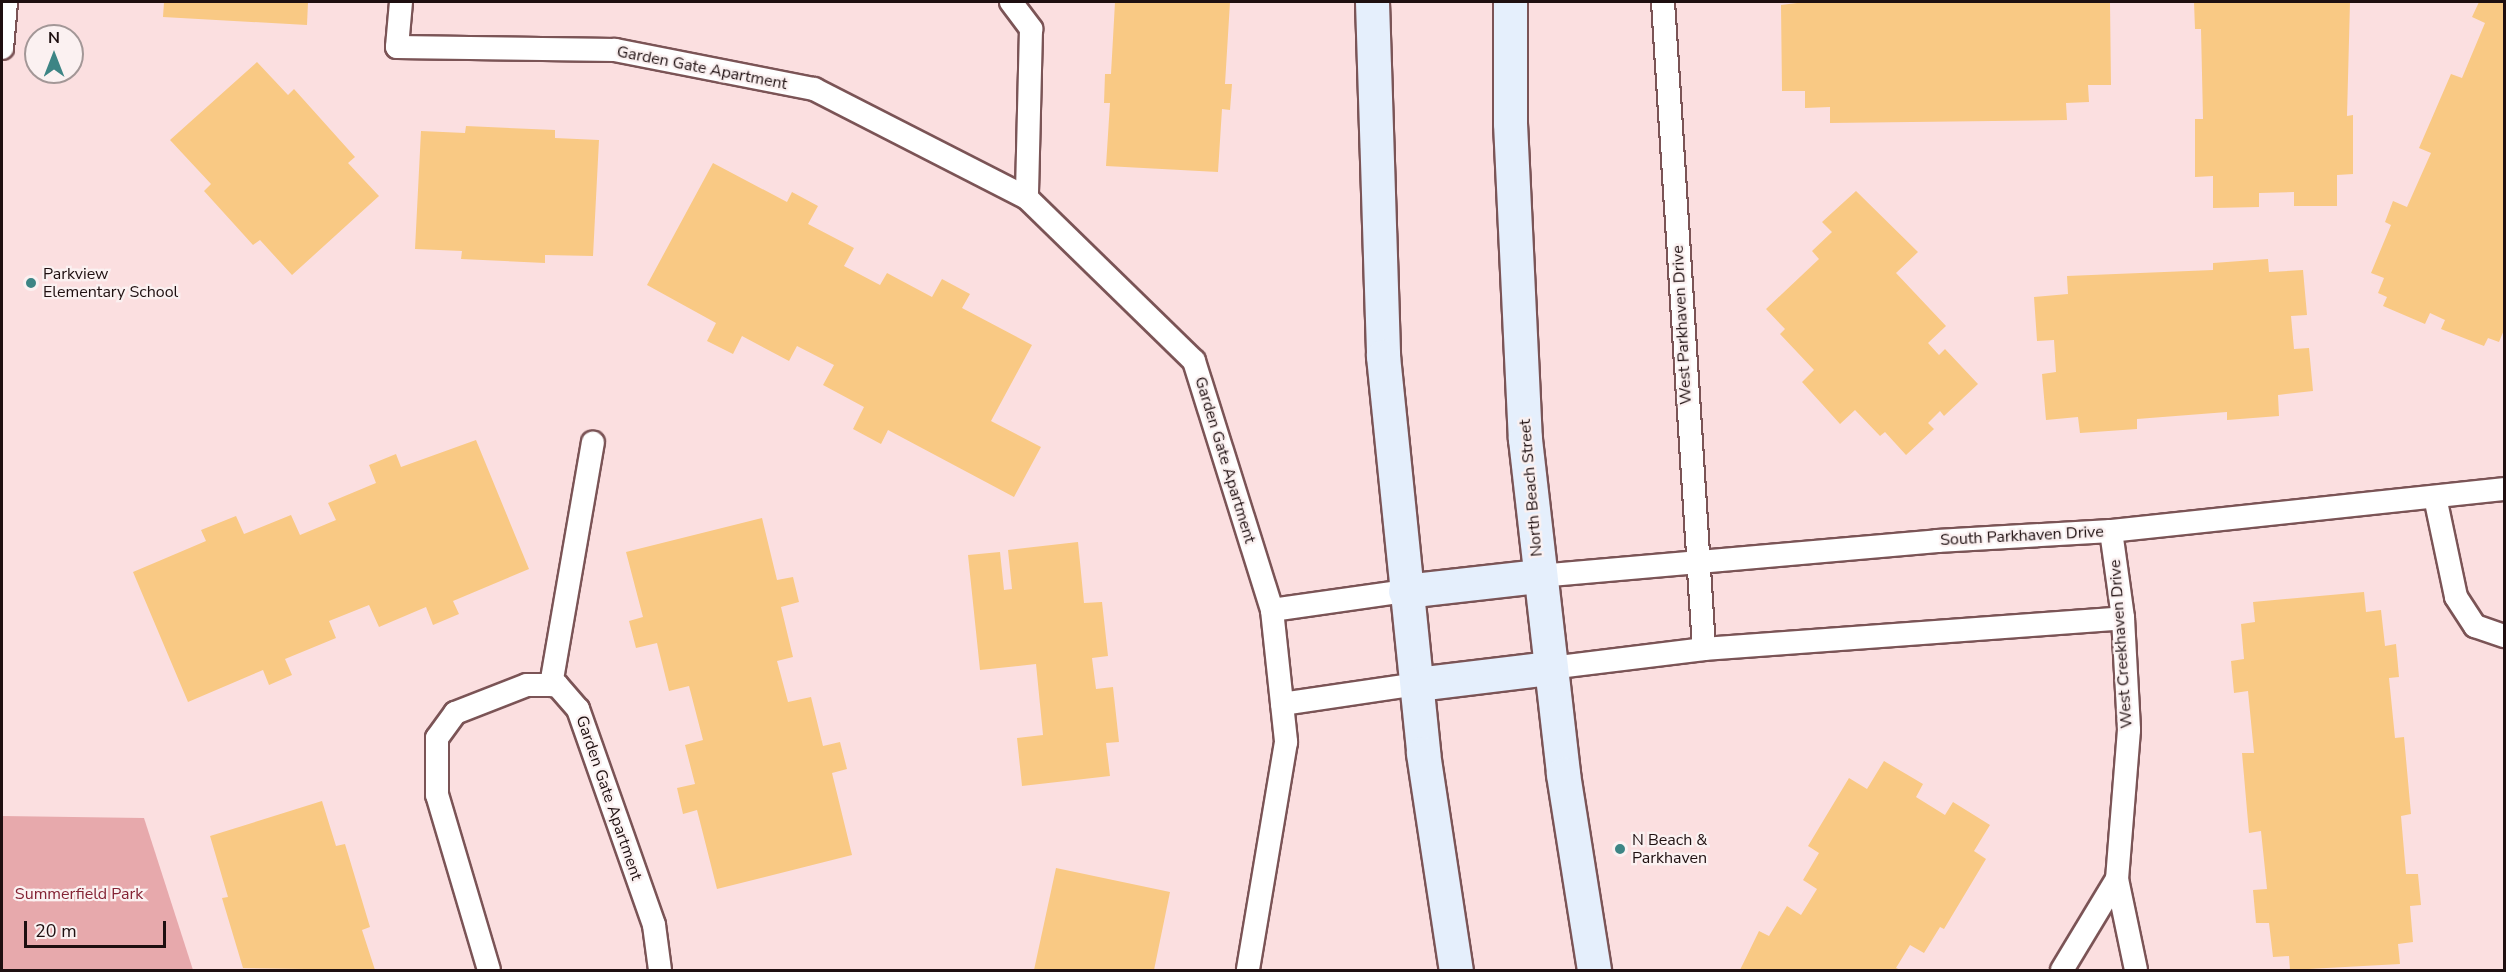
<!DOCTYPE html>
<html>
<head>
<meta charset="utf-8">
<style>
	body { margin:0 }
	#map { position:relative; width:2506px; height:972px; overflow:hidden; background:#fbdfe0; font-family:"Nunito Sans",sans-serif }
	div>[style] { position:absolute }
	.green>* { inset:0; background:#e7a9ac }
	.building>* { inset:0; background:#f9c984 }
	.roads { filter:drop-shadow(2px 0 #7b5456) drop-shadow(-2px 0 #7b5456) drop-shadow(0 2px #7b5456) drop-shadow(0 -2px #7b5456) }
	.lane>* { height:22px; margin:-11px; padding:0 11px; transform-origin:11px; border-radius:11px; background:#fff }
	.secondary>* { height:33px; margin:-16.5px; padding:0 16.5px; transform-origin:16.5px; border-radius:16.5px; background:#e5effc }
	.dots>* { width:16px; height:16px; translate:-50% -50%; box-sizing:border-box; border:3px solid #fbf1f1; border-radius:50% }
	span { translate:-50% -50%; white-space:nowrap; text-align:center; line-height:1.15; -webkit-text-stroke:4.5px #fbf1f1; paint-order:stroke }
	.street-label { font-size:16px; color:#1e0f10 }
	.poi-label { font-size:16px; color:#1e0f10 }
	.left { translate:0 -50%; text-align:left }
	.park-label { font-size:16px; color:#842233 }
	.frame { position:absolute; inset:0; border:3px solid #1e0f10; pointer-events:none }
	.north { position:absolute; left:24px; top:24px; width:60px; height:60px; box-sizing:border-box; background:#fbf1f1; border:2px solid #a39797; border-radius:50%; rotate:0deg; font-size:16px; font-weight:700; line-height:24px; text-align:center; color:#1e0f10 }
	.north::after { content:''; display:block; margin:auto; width:21px; height:27px; background:#3d8585; clip-path:polygon(50% 0,100% 100%,50% 72%,0 100%) }
	.scale { position:absolute; left:24px; top:921px; width:142px; height:27px; box-sizing:border-box; border:3px solid #1e0f10; border-top:0; padding-left:8px; font-size:18px; line-height:21px; white-space:nowrap; color:#1e0f10; -webkit-text-stroke:4px #fbf1f1; paint-order:stroke }
</style>
</head>
<body>
<div id="map">
	<div class="green">
		<div style="clip-path:polygon(2px 816px,144px 818px,193px 970px,2px 970px)"></div>
	</div>
	<div class="building">
		<div style="clip-path:polygon(164px 2px,308px 2px,307px 25px,163px 17px)"></div>
		<div style="clip-path:polygon(1115px 2px,1230px 2px,1225px 84px,1232px 84px,1230px 110px,1222px 109px,1218px 172px,1106px 166px,1110px 103px,1104px 103px,1105px 74px,1111px 74px)"></div>
		<div style="clip-path:polygon(1805px 2px,2110px 2px,2111px 85px,2088px 85px,2089px 102px,2066px 103px,2067px 120px,1830px 123px,1830px 107px,1805px 108px,1805px 91px,1782px 91px,1781px 5px)"></div>
		<div style="clip-path:polygon(2194px 2px,2350px 2px,2347px 116px,2353px 115px,2353px 174px,2337px 175px,2337px 206px,2294px 206px,2294px 192px,2259px 193px,2259px 207px,2213px 208px,2213px 176px,2195px 177px,2195px 119px,2203px 119px,2201px 29px,2195px 29px)"></div>
		<div style="clip-path:polygon(2479px 2px,2504px 2px,2504px 330px,2499px 342px,2488px 338px,2484px 346px,2441px 329px,2445px 320px,2430px 313px,2425px 324px,2383px 306px,2387px 297px,2378px 293px,2384px 278px,2371px 273px,2391px 225px,2385px 222px,2393px 201px,2407px 207px,2431px 153px,2419px 148px,2451px 74px,2462px 78px,2485px 23px,2472px 17px)"></div>
		<div style="clip-path:polygon(257px 62px,288px 95px,294px 89px,355px 157px,348px 163px,379px 196px,292px 275px,260px 240px,253px 245px,204px 191px,211px 184px,170px 140px)"></div>
		<div style="clip-path:polygon(466px 126px,555px 130px,555px 138px,599px 140px,593px 256px,545px 255px,545px 263px,461px 259px,462px 251px,415px 249px,421px 131px,465px 133px)"></div>
		<div style="clip-path:polygon(713px 163px,787px 202px,792px 192px,818px 206px,808px 224px,854px 248px,844px 266px,880px 285px,887px 273px,932px 297px,942px 279px,970px 294px,962px 308px,1032px 345px,991px 421px,1041px 447px,1014px 497px,888px 430px,881px 444px,853px 429px,864px 407px,823px 385px,834px 365px,797px 346px,789px 361px,742px 336px,733px 354px,707px 341px,716px 323px,647px 285px)"></div>
		<div style="clip-path:polygon(1856px 191px,1918px 252px,1896px 273px,1946px 326px,1928px 343px,1939px 355px,1945px 349px,1978px 384px,1944px 416px,1940px 411px,1928px 423px,1934px 429px,1906px 455px,1885px 432px,1880px 436px,1855px 410px,1840px 424px,1802px 382px,1814px 370px,1780px 334px,1785px 329px,1766px 309px,1819px 259px,1812px 251px,1832px 232px,1822px 222px)"></div>
		<div style="clip-path:polygon(2268px 259px,2269px 272px,2303px 270px,2307px 315px,2291px 316px,2294px 349px,2309px 348px,2313px 391px,2278px 395px,2279px 416px,2227px 420px,2227px 412px,2137px 419px,2137px 429px,2080px 433px,2078px 417px,2046px 420px,2042px 374px,2056px 372px,2054px 340px,2037px 341px,2034px 297px,2068px 294px,2067px 276px,2213px 270px,2213px 263px)"></div>
		<div style="clip-path:polygon(476px 440px,529px 569px,453px 601px,459px 614px,433px 625px,426px 607px,379px 627px,369px 605px,329px 621px,336px 638px,285px 659px,292px 675px,269px 685px,263px 670px,188px 702px,133px 572px,206px 541px,201px 530px,236px 516px,244px 534px,291px 515px,300px 535px,336px 520px,328px 503px,376px 483px,369px 465px,396px 454px,401px 467px)"></div>
		<div style="clip-path:polygon(762px 518px,777px 580px,793px 577px,799px 602px,781px 607px,793px 657px,777px 661px,788px 702px,811px 697px,823px 746px,840px 742px,847px 769px,832px 773px,852px 855px,717px 889px,697px 810px,683px 814px,677px 788px,695px 784px,685px 745px,703px 740px,689px 686px,669px 691px,657px 643px,636px 648px,629px 621px,643px 617px,626px 552px)"></div>
		<div style="clip-path:polygon(1078px 542px,1084px 603px,1102px 602px,1108px 656px,1092px 658px,1096px 689px,1113px 687px,1119px 742px,1106px 743px,1110px 776px,1022px 786px,1017px 738px,1043px 735px,1036px 664px,980px 670px,968px 555px,1000px 552px,1004px 590px,1012px 589px,1008px 550px)"></div>
		<div style="clip-path:polygon(2364px 592px,2366px 612px,2381px 610px,2385px 646px,2396px 644px,2399px 677px,2389px 678px,2395px 738px,2404px 737px,2411px 814px,2401px 816px,2406px 874px,2418px 874px,2421px 905px,2410px 906px,2413px 942px,2398px 944px,2400px 964px,2290px 970px,2289px 956px,2273px 957px,2269px 923px,2256px 923px,2253px 890px,2267px 889px,2261px 831px,2249px 833px,2242px 753px,2254px 753px,2248px 691px,2234px 693px,2231px 661px,2244px 659px,2241px 624px,2255px 622px,2253px 602px)"></div>
		<div style="clip-path:polygon(1884px 761px,1923px 784px,1916px 797px,1945px 815px,1953px 802px,1990px 825px,1974px 851px,1986px 859px,1944px 929px,1940px 927px,1924px 953px,1910px 945px,1896px 968px,1901px 970px,1740px 970px,1759px 931px,1769px 936px,1787px 906px,1801px 915px,1817px 889px,1803px 880px,1819px 853px,1808px 846px,1849px 778px,1867px 789px)"></div>
		<div style="clip-path:polygon(322px 801px,336px 846px,345px 844px,370px 927px,362px 930px,375px 970px,243px 968px,222px 898px,228px 897px,210px 836px)"></div>
		<div style="clip-path:polygon(1056px 868px,1170px 892px,1154px 970px,1034px 970px)"></div>
	</div>
	<div class="roads">
		<div class="lane">
			<div style="left:401px;top:2px;width:45px;rotate:95.1deg"></div>
			<div style="left:397px;top:47px;width:218px;rotate:0.8deg"></div>
			<div style="left:615px;top:50px;width:203px;rotate:11.1deg"></div>
			<div style="left:814px;top:89px;width:239px;rotate:27.1deg"></div>
			<div style="left:1027px;top:198px;width:233px;rotate:44.3deg"></div>
			<div style="left:1194px;top:361px;width:261px;rotate:72.6deg"></div>
			<div style="left:1272px;top:610px;width:133px;rotate:83.9deg"></div>
			<div style="left:1286px;top:742px;width:231px;rotate:99.5deg"></div>
			<div style="left:1011px;top:2px;width:34px;rotate:53deg"></div>
			<div style="left:1031px;top:29px;width:169px;rotate:91.4deg"></div>
			<div style="left:1663px;top:2px;width:648px;rotate:86.37deg"></div>
			<div style="left:2px;top:48px;width:46px;rotate:-85deg"></div>
			<div style="left:2435px;top:497px;width:102px;rotate:78.1deg"></div>
			<div style="left:2456px;top:597px;width:35px;rotate:57deg"></div>
			<div style="left:2475px;top:626px;width:31px;rotate:19deg"></div>
			<div style="left:2111px;top:531px;width:88px;rotate:82.1deg"></div>
			<div style="left:2123px;top:618px;width:112px;rotate:86.9deg"></div>
			<div style="left:2129px;top:730px;width:149px;rotate:94.6deg"></div>
			<div style="left:2117px;top:879px;width:93px;rotate:78.2deg"></div>
			<div style="left:1539px;top:576px;width:400px;rotate:-5deg"></div>
			<div style="left:1937px;top:541px;width:174px;rotate:-3.3deg"></div>
			<div style="left:2111px;top:531px;width:395px;rotate:-6.1deg"></div>
			<div style="left:1272px;top:610px;width:134px;rotate:-8.1deg"></div>
			<div style="left:1550px;top:668px;width:155px;rotate:-7deg"></div>
			<div style="left:1704px;top:649px;width:420px;rotate:-4.2deg"></div>
			<div style="left:551px;top:685px;width:246px;rotate:-80.2deg"></div>
			<div style="left:1282px;top:704px;width:136px;rotate:-8.4deg"></div>
			<div style="left:489px;top:970px;width:183px;rotate:-106.5deg"></div>
			<div style="left:437px;top:795px;width:57px;rotate:-90deg"></div>
			<div style="left:437px;top:738px;width:31px;rotate:-54deg"></div>
			<div style="left:455px;top:713px;width:77px;rotate:-21.3deg"></div>
			<div style="left:527px;top:685px;width:30px"></div>
			<div style="left:557px;top:685px;width:32px;rotate:49deg"></div>
			<div style="left:578px;top:709px;width:229px;rotate:70.6deg"></div>
			<div style="left:654px;top:925px;width:45px;rotate:82.4deg"></div>
			<div style="left:2062px;top:970px;width:106px;rotate:-58.9deg"></div>
		</div>
		<div class="secondary">
			<div style="left:1372px;top:2px;width:354px;rotate:88.2deg"></div>
			<div style="left:1383px;top:356px;width:399px;rotate:84.2deg"></div>
			<div style="left:1423px;top:753px;width:219px;rotate:81.4deg"></div>
			<div style="left:1510px;top:2px;width:121px;rotate:90deg"></div>
			<div style="left:1510px;top:123px;width:316px;rotate:87.3deg"></div>
			<div style="left:1525px;top:439px;width:337px;rotate:83.5deg"></div>
			<div style="left:1563px;top:774px;width:198px;rotate:81deg"></div>
			<div style="left:1405px;top:591px;width:135px;rotate:-6.4deg"></div>
			<div style="left:1417px;top:684px;width:134px;rotate:-6.9deg"></div>
		</div>
	</div>
	<div class="dots">
		<div style="left:31px;top:283px;background:#3d8585"></div>
		<div style="left:1620px;top:849px;background:#3d8585"></div>
	</div>
	<div class="street-label">
		<span style="left:702px;top:68px;rotate:11deg">Garden Gate Apartment</span>
		<span style="left:1682px;top:325px;rotate:-93deg">West Parkhaven Drive</span>
		<span style="left:1225px;top:460px;rotate:73deg">Garden Gate Apartment</span>
		<span style="left:1531px;top:488px;rotate:-95deg">North Beach Street</span>
		<span style="left:2022px;top:536px;rotate:-3deg">South Parkhaven Drive</span>
		<span style="left:2121px;top:644px;rotate:-94deg">West Creekhaven Drive</span>
		<span style="left:609px;top:798px;rotate:71deg">Garden Gate Apartment</span>
	</div>
	<div class="poi-label">
		<span class="left" style="left:43px;top:283px">Parkview<br>Elementary School</span>
		<span class="left" style="left:1632px;top:849px">N Beach &amp;<br>Parkhaven</span>
	</div>
	<div class="park-label">
		<span style="left:79px;top:894px">Summerfield Park</span>
	</div>
	<div class="frame"></div>
	<div class="north">N</div>
	<div class="scale">20 m</div>
</div>
</body>
</html>
